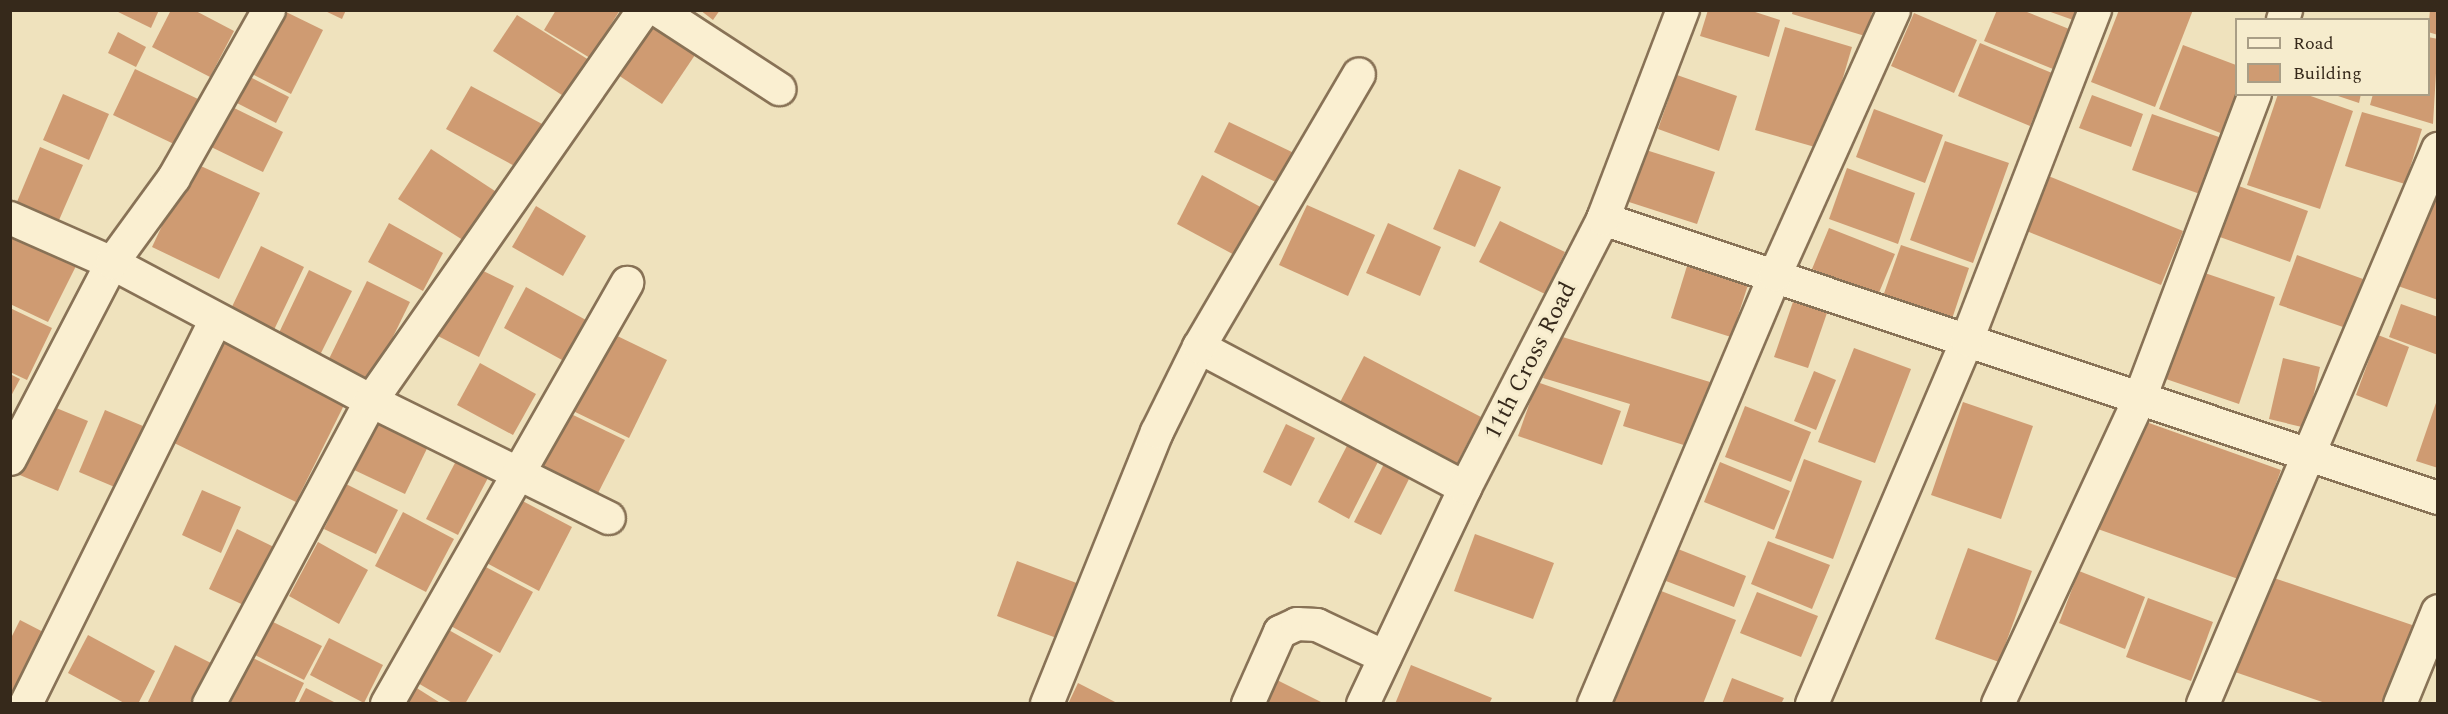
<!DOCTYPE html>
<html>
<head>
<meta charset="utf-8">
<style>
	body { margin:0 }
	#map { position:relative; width:2448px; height:714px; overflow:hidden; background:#efe2bd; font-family:Spectral,serif }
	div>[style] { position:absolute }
	.building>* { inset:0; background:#cf9b72 }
	.roads { filter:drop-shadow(2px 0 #887256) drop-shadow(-2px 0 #887256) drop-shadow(0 2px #887256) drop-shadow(0 -2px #887256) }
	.street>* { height:32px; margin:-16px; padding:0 16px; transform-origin:16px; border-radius:16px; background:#faefd1 }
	span { translate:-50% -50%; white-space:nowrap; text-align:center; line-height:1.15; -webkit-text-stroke:6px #f6eccd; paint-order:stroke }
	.street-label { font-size:24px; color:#36291b }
	.frame { position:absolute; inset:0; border:12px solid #36291b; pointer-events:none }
	.legend { position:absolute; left:2235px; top:18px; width:195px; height:78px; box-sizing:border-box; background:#f6eccd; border:2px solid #a99e86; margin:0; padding:8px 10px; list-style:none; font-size:18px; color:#36291b }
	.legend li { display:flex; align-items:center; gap:12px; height:30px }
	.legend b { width:30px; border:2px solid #a99e86 }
</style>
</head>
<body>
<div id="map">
	<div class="building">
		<div style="clip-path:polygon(114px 10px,159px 10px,151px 28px)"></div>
		<div style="clip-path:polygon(171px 10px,194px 10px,234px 31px,210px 77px,152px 47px)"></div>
		<div style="clip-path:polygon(282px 10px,323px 30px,291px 94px,250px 73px)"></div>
		<div style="clip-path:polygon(323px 10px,346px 10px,342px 19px)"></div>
		<div style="clip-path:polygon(556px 10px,620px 10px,590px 58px,544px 30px)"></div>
		<div style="clip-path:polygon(700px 10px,720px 10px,713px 20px)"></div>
		<div style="clip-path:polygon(1708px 10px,1749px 10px,1780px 20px,1769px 57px,1700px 36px)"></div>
		<div style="clip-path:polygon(1793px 10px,1873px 10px,1865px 36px,1792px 14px)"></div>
		<div style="clip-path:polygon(1997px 10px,2022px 10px,2069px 29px,2053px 69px,1984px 41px)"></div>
		<div style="clip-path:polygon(2045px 10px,2079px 10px,2076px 21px)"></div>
		<div style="clip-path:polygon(2119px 10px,2193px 10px,2155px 107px,2091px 82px)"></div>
		<div style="clip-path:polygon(2430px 10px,2438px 10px,2438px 35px,2428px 32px)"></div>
		<div style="clip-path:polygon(1914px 13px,1977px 40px,1954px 93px,1891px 66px)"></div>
		<div style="clip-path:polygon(517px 15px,589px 60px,565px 97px,493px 51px)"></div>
		<div style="clip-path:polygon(655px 20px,699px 49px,662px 104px,618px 75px)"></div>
		<div style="clip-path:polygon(1785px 27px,1852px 47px,1822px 149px,1755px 130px)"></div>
		<div style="clip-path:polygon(118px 32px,146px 47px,136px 67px,108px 53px)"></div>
		<div style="clip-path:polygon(2428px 37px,2438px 39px,2433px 124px,2370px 105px,2373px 94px,2428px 94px)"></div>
		<div style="clip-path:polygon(1980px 43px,2052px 73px,2030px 126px,1958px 96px)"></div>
		<div style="clip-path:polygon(2183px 45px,2236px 65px,2238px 94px,2223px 134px,2159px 109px)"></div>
		<div style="clip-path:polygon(135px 69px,198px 99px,176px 145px,113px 115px)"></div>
		<div style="clip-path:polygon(246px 75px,289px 97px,276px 123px,233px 101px)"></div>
		<div style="clip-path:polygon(1677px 75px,1737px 96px,1719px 151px,1658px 129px)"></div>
		<div style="clip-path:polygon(471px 86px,544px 125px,520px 169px,446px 129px)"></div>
		<div style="clip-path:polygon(63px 94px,109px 114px,89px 160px,43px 140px)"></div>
		<div style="clip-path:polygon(2278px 94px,2305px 94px,2353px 111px,2320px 209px,2247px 185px)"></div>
		<div style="clip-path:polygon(2332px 94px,2361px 94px,2359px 103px)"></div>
		<div style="clip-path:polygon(2092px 95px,2143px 114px,2131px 147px,2079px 128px)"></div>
		<div style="clip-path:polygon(226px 104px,283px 132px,263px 172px,207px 145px)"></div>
		<div style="clip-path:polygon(1874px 109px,1943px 135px,1925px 183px,1856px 157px)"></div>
		<div style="clip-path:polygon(2362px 112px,2422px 129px,2405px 184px,2345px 166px)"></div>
		<div style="clip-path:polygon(2152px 114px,2219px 137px,2200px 194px,2132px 170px)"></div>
		<div style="clip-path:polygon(1229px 122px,1296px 154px,1282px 185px,1214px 152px)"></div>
		<div style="clip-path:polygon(1945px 141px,2009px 163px,1973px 263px,1910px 240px)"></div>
		<div style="clip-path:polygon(40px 147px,83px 165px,56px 227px,14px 209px)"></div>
		<div style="clip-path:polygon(431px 149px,498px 193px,466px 242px,398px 199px)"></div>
		<div style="clip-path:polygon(1646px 150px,1715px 172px,1697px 224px,1629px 202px)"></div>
		<div style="clip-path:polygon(192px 162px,260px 193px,219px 279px,152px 247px)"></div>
		<div style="clip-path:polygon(1847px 168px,1915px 193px,1898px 244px,1829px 219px)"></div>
		<div style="clip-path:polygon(1459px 169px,1501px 187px,1475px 247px,1433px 229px)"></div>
		<div style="clip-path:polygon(1202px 175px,1266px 210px,1240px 258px,1177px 224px)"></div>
		<div style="clip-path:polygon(2046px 175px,2183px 231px,2161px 285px,2024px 230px)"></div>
		<div style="clip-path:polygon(2236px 185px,2308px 211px,2290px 262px,2217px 236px)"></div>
		<div style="clip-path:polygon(2432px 194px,2438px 196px,2438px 300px,2398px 286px)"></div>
		<div style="clip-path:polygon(1307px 205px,1375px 235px,1348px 296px,1279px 265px)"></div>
		<div style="clip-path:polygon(536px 206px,586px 236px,563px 276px,512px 247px)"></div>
		<div style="clip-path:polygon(1500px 221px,1565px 252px,1545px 294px,1479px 262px)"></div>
		<div style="clip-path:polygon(389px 223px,443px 253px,423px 291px,368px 262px)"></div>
		<div style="clip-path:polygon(1388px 223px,1441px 247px,1420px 296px,1366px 273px)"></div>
		<div style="clip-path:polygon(1829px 228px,1895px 254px,1878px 295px,1812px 269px)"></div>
		<div style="clip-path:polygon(10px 234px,76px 266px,48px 322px,10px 304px)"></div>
		<div style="clip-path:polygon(1901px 245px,1969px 268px,1950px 325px,1881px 302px)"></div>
		<div style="clip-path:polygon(261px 246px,304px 267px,272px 334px,229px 313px)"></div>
		<div style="clip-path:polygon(2297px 255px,2363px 279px,2346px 328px,2279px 305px)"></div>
		<div style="clip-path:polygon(469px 264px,514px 286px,479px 357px,434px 334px)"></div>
		<div style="clip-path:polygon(1687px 266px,1748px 285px,1731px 337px,1671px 318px)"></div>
		<div style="clip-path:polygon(309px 270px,352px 291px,318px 359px,276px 339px)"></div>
		<div style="clip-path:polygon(2202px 272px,2275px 297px,2239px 404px,2166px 379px)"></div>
		<div style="clip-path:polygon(367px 281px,410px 302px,369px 386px,326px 365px)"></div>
		<div style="clip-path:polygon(526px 287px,595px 325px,573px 366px,504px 328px)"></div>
		<div style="clip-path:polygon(1793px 302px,1827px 313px,1808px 368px,1774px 357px)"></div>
		<div style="clip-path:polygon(2401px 304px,2438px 317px,2438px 355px,2389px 337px)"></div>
		<div style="clip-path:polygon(10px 308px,52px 328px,27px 380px,10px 372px)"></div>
		<div style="clip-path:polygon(609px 332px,667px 360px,629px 438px,571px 410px)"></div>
		<div style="clip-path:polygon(1556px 335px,1710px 382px,1690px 447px,1623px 426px,1630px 404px,1543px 378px)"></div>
		<div style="clip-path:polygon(2378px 335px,2409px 347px,2387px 407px,2356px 395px)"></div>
		<div style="clip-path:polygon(220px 340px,346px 401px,296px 502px,170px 441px)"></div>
		<div style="clip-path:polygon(1854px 348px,1911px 369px,1875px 463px,1818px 442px)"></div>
		<div style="clip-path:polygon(1364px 356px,1481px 417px,1454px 469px,1337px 408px)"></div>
		<div style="clip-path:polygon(2283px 358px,2320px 367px,2306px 428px,2269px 419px)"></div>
		<div style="clip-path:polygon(480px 363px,536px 394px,513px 435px,457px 405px)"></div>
		<div style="clip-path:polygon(1814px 371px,1836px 380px,1816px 430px,1794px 421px)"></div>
		<div style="clip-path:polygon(10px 374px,20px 379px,10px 398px)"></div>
		<div style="clip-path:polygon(1537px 382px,1621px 411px,1602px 465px,1518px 436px)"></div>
		<div style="clip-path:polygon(2438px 397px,2438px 468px,2416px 461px)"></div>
		<div style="clip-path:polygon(1963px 402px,2033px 426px,2001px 519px,1931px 495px)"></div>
		<div style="clip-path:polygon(44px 403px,88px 421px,58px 491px,15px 473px)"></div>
		<div style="clip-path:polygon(1745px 406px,1811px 432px,1791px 482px,1725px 457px)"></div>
		<div style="clip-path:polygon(382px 409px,434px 434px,405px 494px,352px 469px)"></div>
		<div style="clip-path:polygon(105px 410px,143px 426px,117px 488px,79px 472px)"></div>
		<div style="clip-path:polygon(569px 413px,625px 440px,594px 501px,539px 473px)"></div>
		<div style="clip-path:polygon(2135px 418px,2281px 470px,2241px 580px,2095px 528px)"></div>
		<div style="clip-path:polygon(1286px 424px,1315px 438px,1291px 486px,1263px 472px)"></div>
		<div style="clip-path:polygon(1352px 436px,1383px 452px,1349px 519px,1318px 502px)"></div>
		<div style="clip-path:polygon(1387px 458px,1413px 471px,1381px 535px,1354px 522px)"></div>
		<div style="clip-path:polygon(457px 459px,489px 476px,458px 535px,426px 519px)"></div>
		<div style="clip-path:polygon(1804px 459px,1862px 481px,1833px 559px,1775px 538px)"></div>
		<div style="clip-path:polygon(1720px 462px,1790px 491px,1774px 530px,1704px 502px)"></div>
		<div style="clip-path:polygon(346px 484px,398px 510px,376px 554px,324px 529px)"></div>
		<div style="clip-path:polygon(202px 490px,241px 507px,221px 553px,182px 535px)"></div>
		<div style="clip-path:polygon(515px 497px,572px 527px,539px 591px,481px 560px)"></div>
		<div style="clip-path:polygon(403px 512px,454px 539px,426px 592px,375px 566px)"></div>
		<div style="clip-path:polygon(237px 529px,278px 549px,250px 608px,209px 589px)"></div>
		<div style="clip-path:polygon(1475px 534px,1554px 563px,1533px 619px,1454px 591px)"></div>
		<div style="clip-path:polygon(1768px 541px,1830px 565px,1812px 609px,1751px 584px)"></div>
		<div style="clip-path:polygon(318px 542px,368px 570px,339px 624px,289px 596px)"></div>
		<div style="clip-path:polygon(1968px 548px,2032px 571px,1999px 662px,1935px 639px)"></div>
		<div style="clip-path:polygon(1678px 549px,1746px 576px,1734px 607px,1666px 581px)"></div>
		<div style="clip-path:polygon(1017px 561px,1082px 585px,1062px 640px,997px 616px)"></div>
		<div style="clip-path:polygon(482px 565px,533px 592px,500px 653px,449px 625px)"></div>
		<div style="clip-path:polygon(2079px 571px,2145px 597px,2125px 649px,2059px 623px)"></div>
		<div style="clip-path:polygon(2268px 576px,2418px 627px,2393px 704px,2328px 704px,2235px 672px)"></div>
		<div style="clip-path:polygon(1656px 589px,1736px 620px,1703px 704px,1611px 704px)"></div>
		<div style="clip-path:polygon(1757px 592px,1818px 616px,1801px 657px,1740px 633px)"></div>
		<div style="clip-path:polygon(2148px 598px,2213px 622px,2191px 681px,2126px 657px)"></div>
		<div style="clip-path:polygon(20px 620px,51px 636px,18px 704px,10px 704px,10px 640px)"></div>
		<div style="clip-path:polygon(269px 620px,322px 646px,304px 680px,253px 654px)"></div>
		<div style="clip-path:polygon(447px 629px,493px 655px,465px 704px,454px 704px,416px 682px)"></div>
		<div style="clip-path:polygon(88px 635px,155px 671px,138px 704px,126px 704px,68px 673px)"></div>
		<div style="clip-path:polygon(329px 638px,383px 665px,364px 703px,310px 675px)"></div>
		<div style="clip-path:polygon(175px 645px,217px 666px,198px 704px,147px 704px)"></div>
		<div style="clip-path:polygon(253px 658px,304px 683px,294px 704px,230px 704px)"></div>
		<div style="clip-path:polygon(1411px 665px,1492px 698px,1489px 704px,1395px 704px)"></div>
		<div style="clip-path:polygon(1273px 678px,1325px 704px,1260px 704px)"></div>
		<div style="clip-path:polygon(1732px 678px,1784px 698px,1781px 704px,1722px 704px)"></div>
		<div style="clip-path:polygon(1078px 683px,1119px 704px,1068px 704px)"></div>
		<div style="clip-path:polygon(412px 685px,442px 704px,401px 704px)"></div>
		<div style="clip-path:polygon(306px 688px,338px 704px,298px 704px)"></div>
	</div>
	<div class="roads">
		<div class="street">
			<div style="left:658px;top:10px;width:145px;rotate:33.1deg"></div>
			<div style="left:2283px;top:20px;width:10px;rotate:-73deg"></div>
			<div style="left:10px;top:218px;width:111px;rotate:23.8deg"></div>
			<div style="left:112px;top:263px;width:293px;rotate:28deg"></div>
			<div style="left:371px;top:401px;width:265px;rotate:26.2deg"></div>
			<div style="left:1603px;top:219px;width:880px;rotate:18.48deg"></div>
			<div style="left:1199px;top:347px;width:301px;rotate:27.9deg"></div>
			<div style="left:10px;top:459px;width:221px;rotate:-62.5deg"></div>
			<div style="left:112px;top:263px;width:105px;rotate:-53.9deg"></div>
			<div style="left:174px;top:178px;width:193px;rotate:-60.5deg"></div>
			<div style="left:26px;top:704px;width:429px;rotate:-63.7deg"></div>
			<div style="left:209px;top:704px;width:344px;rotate:-61.9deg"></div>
			<div style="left:371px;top:401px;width:477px;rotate:-55.1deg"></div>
			<div style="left:387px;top:704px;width:485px;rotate:-60.3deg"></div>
			<div style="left:1047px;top:704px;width:293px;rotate:-68deg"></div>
			<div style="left:1157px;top:432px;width:95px;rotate:-63.7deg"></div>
			<div style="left:1199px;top:347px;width:316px;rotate:-59.6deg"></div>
			<div style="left:1248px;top:704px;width:79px;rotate:-66deg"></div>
			<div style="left:1280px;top:632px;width:19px;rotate:-25deg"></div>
			<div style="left:1297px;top:624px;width:20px;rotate:3deg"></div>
			<div style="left:1317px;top:625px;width:75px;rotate:25.2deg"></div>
			<div style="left:1363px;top:704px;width:239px;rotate:-64.7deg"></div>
			<div style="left:1465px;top:488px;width:302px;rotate:-62.8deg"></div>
			<div style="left:1603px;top:219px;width:224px;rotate:-69.1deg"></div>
			<div style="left:1594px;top:704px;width:466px;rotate:-67.1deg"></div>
			<div style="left:1775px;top:275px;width:290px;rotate:-65.8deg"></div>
			<div style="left:1812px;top:704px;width:396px;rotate:-66.9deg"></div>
			<div style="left:1967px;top:340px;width:354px;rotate:-68.8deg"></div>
			<div style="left:1998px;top:704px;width:337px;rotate:-65.1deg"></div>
			<div style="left:2140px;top:398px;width:325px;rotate:-69.3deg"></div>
			<div style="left:2203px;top:704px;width:603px;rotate:-67.05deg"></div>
			<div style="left:2400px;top:704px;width:100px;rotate:-67.8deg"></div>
		</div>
	</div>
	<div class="street-label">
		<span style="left:1531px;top:361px;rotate:-63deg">11th Cross Road</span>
	</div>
	<div class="frame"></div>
	<ul class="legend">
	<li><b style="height:8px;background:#faefd1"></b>Road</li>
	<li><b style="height:16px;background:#cf9b72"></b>Building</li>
	</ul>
</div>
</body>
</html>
